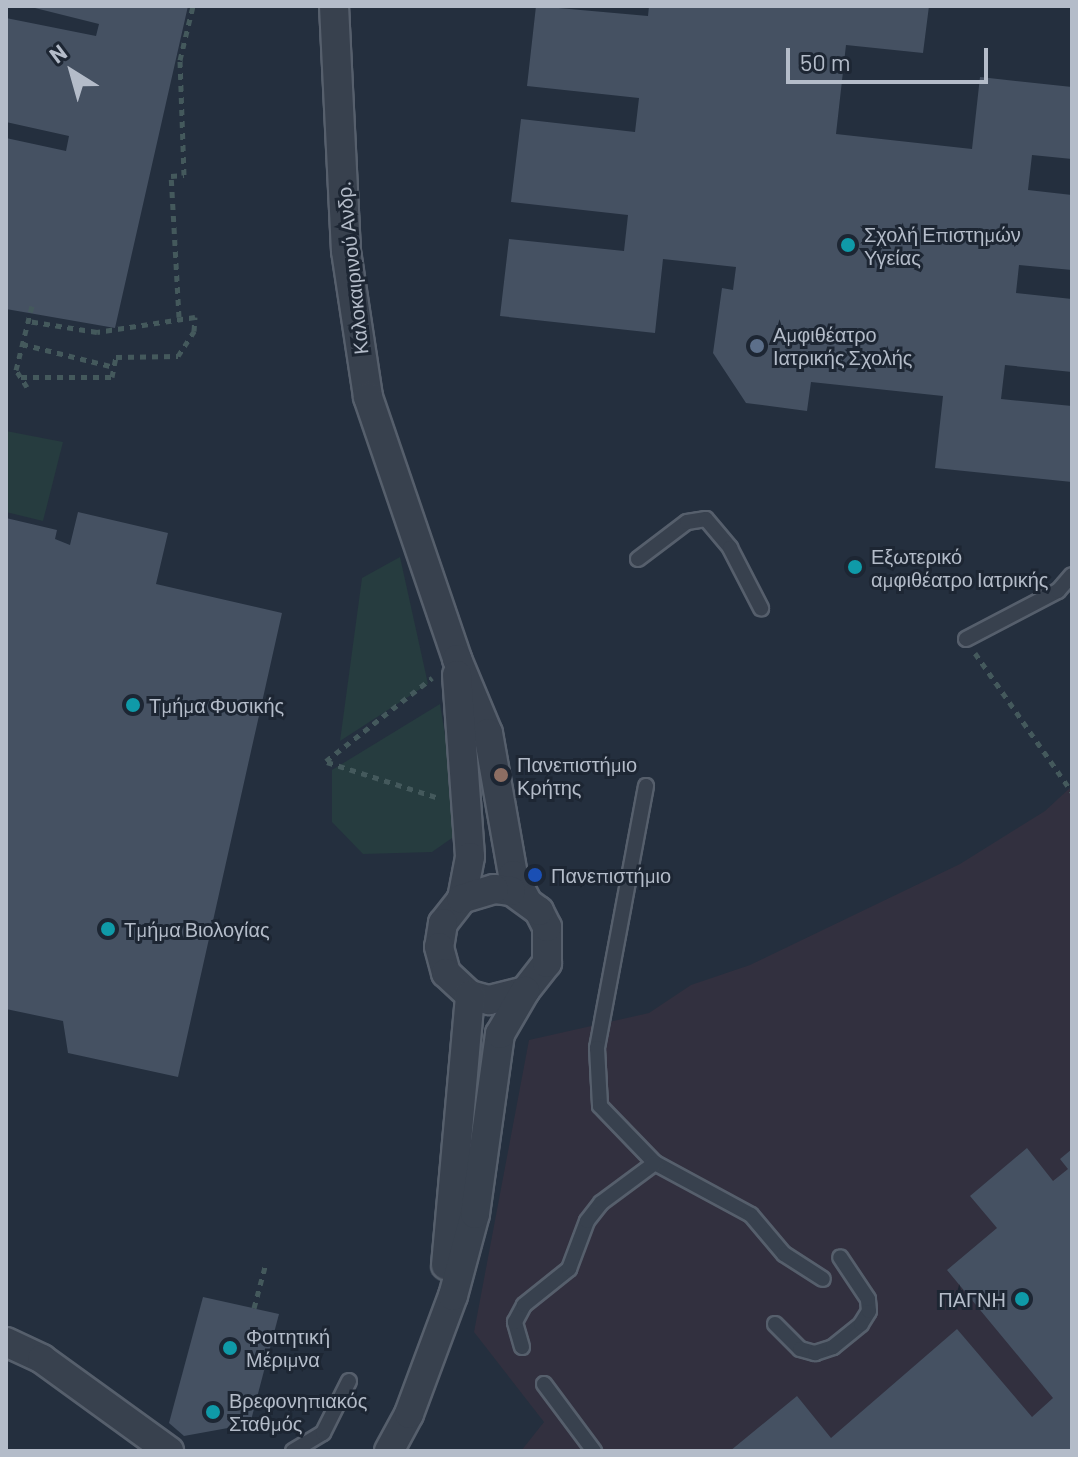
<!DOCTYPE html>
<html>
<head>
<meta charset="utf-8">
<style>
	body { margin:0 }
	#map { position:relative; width:1078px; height:1457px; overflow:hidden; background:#242f3e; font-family:Barlow,sans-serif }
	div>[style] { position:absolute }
	.medical>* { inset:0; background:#32303f }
	.green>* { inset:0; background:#263c3f }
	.building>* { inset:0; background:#455162 }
	.path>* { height:5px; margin-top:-2.5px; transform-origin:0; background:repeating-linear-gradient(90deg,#44595c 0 6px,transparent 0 12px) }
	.roads { filter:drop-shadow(2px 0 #565f6c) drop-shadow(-2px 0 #565f6c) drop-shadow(0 2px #565f6c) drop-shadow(0 -2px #565f6c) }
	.lane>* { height:14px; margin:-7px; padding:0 7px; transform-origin:7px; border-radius:7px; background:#38414e }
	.street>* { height:28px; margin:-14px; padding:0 14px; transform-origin:14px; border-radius:14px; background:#38414e }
	.dots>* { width:22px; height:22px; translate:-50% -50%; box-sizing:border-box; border:4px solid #1d2633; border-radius:50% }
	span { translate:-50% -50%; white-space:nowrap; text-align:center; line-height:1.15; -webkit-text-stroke:6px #1d2633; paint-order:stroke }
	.poi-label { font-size:20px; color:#b4bcc9 }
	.left { translate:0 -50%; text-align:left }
	.right { translate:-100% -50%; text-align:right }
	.street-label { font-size:20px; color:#b4bcc9 }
	.frame { position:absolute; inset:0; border:8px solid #b4bcc9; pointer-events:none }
	.north { position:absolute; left:32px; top:32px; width:80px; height:80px; -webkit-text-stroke:6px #1d2633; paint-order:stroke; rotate:323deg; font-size:22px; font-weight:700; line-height:32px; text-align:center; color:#b4bcc9 }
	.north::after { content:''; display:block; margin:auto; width:28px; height:36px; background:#b4bcc9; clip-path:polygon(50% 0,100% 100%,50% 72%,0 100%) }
	.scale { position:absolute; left:786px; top:48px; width:202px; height:36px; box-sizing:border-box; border:4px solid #b4bcc9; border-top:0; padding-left:10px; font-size:24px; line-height:28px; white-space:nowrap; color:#b4bcc9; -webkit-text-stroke:6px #1d2633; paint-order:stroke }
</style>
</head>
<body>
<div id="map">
	<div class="medical">
		<div style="clip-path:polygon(1072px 786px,1072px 1451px,521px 1451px,544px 1422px,474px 1332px,529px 1040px,649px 1013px,691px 985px,750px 965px,960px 864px,1045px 811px)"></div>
	</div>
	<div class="green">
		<div style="clip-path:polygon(6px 431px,63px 442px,43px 521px,6px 512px)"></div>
		<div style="clip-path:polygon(400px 557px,428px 684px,340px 741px,362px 578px)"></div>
		<div style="clip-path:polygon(440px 704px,458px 816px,452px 838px,432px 852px,363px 854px,332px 822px,332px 770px)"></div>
	</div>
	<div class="building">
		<div style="clip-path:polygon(27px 6px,188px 6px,115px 328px,6px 309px,6px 138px,66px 151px,69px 136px,6px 122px,6px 18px,96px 36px,99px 24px)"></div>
		<div style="clip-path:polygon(536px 6px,648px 16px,649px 6px,929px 6px,923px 53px,846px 45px,836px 134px,972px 149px,980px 77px,1072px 87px,1072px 159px,1032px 155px,1028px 190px,1072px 195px,1072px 270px,1019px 265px,1016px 293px,1072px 299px,1072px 372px,1005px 365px,1001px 399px,1072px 406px,1072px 482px,935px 468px,943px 396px,811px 382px,807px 411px,746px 403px,713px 353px,722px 288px,733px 290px,736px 267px,663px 259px,655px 333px,500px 316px,509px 239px,624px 251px,628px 215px,511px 202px,521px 119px,635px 132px,639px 98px,527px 86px)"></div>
		<div style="clip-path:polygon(78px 512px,168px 533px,156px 584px,282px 613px,178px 1077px,68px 1053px,63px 1021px,6px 1009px,6px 518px,57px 530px,55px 539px,70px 545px)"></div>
		<div style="clip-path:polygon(1027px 1148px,1053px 1181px,1068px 1169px,1060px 1159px,1072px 1149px,1072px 1451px,730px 1451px,797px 1396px,831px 1438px,957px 1329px,1032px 1417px,1053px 1398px,947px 1270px,997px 1228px,970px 1196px)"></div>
		<div style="clip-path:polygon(203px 1297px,279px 1314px,250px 1424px,184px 1436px,169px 1423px)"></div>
	</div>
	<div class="path">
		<div style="left:179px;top:317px;width:141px;rotate:-93.2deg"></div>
		<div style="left:171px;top:176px;width:13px;rotate:-4deg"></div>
		<div style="left:184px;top:175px;width:115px;rotate:-92deg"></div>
		<div style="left:180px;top:60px;width:56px;rotate:-76.5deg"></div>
		<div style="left:22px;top:344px;width:95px;rotate:14deg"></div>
		<div style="left:21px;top:377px;width:91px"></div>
		<div style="left:112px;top:377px;width:20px;rotate:-79deg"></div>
		<div style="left:116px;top:357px;width:62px;rotate:-0.9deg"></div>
		<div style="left:178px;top:356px;width:30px;rotate:-57deg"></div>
		<div style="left:194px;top:331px;width:14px;rotate:-86deg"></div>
		<div style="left:195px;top:317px;width:99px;rotate:171.3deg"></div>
		<div style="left:97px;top:332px;width:70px;rotate:-170.9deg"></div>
		<div style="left:27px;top:387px;width:20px;rotate:-123deg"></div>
		<div style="left:16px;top:370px;width:66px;rotate:-76deg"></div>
		<div style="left:975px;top:653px;width:169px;rotate:55.1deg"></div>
		<div style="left:326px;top:761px;width:135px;rotate:-38.1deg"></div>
		<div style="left:327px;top:762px;width:118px;rotate:17.8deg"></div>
		<div style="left:254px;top:1308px;width:47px;rotate:-75.1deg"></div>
	</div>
	<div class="roads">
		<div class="lane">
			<div style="left:638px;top:559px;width:61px;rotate:-37.1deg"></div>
			<div style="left:687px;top:522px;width:19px;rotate:-9deg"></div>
			<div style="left:706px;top:519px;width:38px;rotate:50deg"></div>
			<div style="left:730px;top:548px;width:68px;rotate:62.7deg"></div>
			<div style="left:966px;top:639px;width:104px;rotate:-27.6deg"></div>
			<div style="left:1058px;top:591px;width:21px;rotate:-49deg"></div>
			<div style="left:646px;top:786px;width:267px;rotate:100.6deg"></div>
			<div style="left:597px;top:1048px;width:58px;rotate:87deg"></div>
			<div style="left:600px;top:1106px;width:79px;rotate:46deg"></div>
			<div style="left:655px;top:1163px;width:109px;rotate:28.4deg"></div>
			<div style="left:751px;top:1215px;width:51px;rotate:49.8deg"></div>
			<div style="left:784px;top:1254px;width:46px;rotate:32.7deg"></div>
			<div style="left:775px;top:1324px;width:35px;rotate:45deg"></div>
			<div style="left:800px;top:1349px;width:16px;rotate:15deg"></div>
			<div style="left:815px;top:1353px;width:19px;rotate:-18deg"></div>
			<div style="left:833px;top:1347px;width:36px;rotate:-39deg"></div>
			<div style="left:861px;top:1324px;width:15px;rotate:-58deg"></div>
			<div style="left:869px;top:1311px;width:12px;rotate:-95deg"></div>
			<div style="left:868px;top:1299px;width:50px;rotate:-123.7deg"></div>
			<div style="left:522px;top:1347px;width:26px;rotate:-106deg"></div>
			<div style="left:515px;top:1322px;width:19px;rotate:-62deg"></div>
			<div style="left:524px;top:1305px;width:58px;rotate:-38.7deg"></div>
			<div style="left:569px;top:1269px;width:51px;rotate:-69.4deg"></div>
			<div style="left:587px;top:1221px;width:23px;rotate:-52deg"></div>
			<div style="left:601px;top:1203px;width:67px;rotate:-36.5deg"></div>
			<div style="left:544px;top:1384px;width:84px;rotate:53.3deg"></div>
			<div style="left:293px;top:1451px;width:35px;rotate:-31deg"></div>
			<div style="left:323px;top:1433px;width:58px;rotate:-63.4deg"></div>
		</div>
		<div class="street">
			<div style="left:334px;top:6px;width:245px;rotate:87.2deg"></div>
			<div style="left:346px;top:251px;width:148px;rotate:81.4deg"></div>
			<div style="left:368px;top:397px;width:277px;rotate:71.2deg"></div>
			<div style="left:457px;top:659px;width:80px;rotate:67.3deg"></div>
			<div style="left:488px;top:733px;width:144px;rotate:80deg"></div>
			<div style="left:513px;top:875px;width:27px;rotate:62deg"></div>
			<div style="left:457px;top:675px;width:182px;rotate:85.9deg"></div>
			<div style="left:470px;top:857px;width:43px;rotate:100.8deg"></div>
			<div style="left:462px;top:899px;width:31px;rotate:128deg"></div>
			<div style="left:443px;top:923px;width:24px;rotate:99deg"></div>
			<div style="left:439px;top:947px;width:27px;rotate:75deg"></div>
			<div style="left:446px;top:973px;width:33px;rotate:43deg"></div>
			<div style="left:470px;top:995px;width:20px;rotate:15deg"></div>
			<div style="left:489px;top:1000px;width:37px;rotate:-14deg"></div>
			<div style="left:525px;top:991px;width:36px;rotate:-52deg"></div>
			<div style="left:547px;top:963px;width:36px;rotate:-90deg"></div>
			<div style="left:547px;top:927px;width:18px;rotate:-117deg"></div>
			<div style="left:539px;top:911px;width:34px;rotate:-144deg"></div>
			<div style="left:511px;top:891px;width:17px;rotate:-173deg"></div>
			<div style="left:494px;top:889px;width:34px;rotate:163deg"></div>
			<div style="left:446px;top:1265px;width:271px;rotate:-84.9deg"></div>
			<div style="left:6px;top:1342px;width:40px;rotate:25deg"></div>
			<div style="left:42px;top:1359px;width:157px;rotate:35.9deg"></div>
			<div style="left:389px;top:1451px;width:42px;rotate:-61.6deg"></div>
			<div style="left:409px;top:1414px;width:126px;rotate:-69.6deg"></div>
			<div style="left:453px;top:1296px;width:85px;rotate:-75deg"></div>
			<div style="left:475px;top:1214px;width:182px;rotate:-82.1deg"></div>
			<div style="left:500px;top:1034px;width:50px;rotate:-59.8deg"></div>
		</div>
	</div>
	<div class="dots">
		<div style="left:848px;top:245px;background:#0f9aa8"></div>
		<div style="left:757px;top:346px;background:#5c6f8a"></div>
		<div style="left:855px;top:567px;background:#0f9aa8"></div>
		<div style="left:133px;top:705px;background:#0f9aa8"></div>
		<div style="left:501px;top:775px;background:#8d6e63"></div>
		<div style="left:535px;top:875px;background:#1a4fb4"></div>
		<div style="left:108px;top:929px;background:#0f9aa8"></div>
		<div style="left:1022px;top:1299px;background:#0f9aa8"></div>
		<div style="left:230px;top:1348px;background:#0f9aa8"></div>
		<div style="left:213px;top:1412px;background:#0f9aa8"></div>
	</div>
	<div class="poi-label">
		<span class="left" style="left:864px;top:246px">Σχολή Επιστημών<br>Υγείας</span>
		<span class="left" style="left:773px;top:346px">Αμφιθέατρο<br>Ιατρικής Σχολής</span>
		<span class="left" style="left:871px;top:568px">Εξωτερικό<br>αμφιθέατρο Ιατρικής</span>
		<span class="left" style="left:149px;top:705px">Τμήμα Φυσικής</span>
		<span class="left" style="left:517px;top:776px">Πανεπιστήμιο<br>Κρήτης</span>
		<span class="left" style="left:551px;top:875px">Πανεπιστήμιο</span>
		<span class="left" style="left:124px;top:929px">Τμήμα Βιολογίας</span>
		<span class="right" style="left:1006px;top:1299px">ΠΑΓΝΗ</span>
		<span class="left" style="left:246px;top:1348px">Φοιτητική<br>Μέριμνα</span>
		<span class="left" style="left:229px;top:1412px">Βρεφονηπιακός<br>Σταθμός</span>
	</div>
	<div class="street-label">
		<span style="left:352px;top:268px;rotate:-96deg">Καλοκαιρινού Ανδρ.</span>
	</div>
	<div class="frame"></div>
	<div class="north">N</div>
	<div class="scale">50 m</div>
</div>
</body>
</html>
